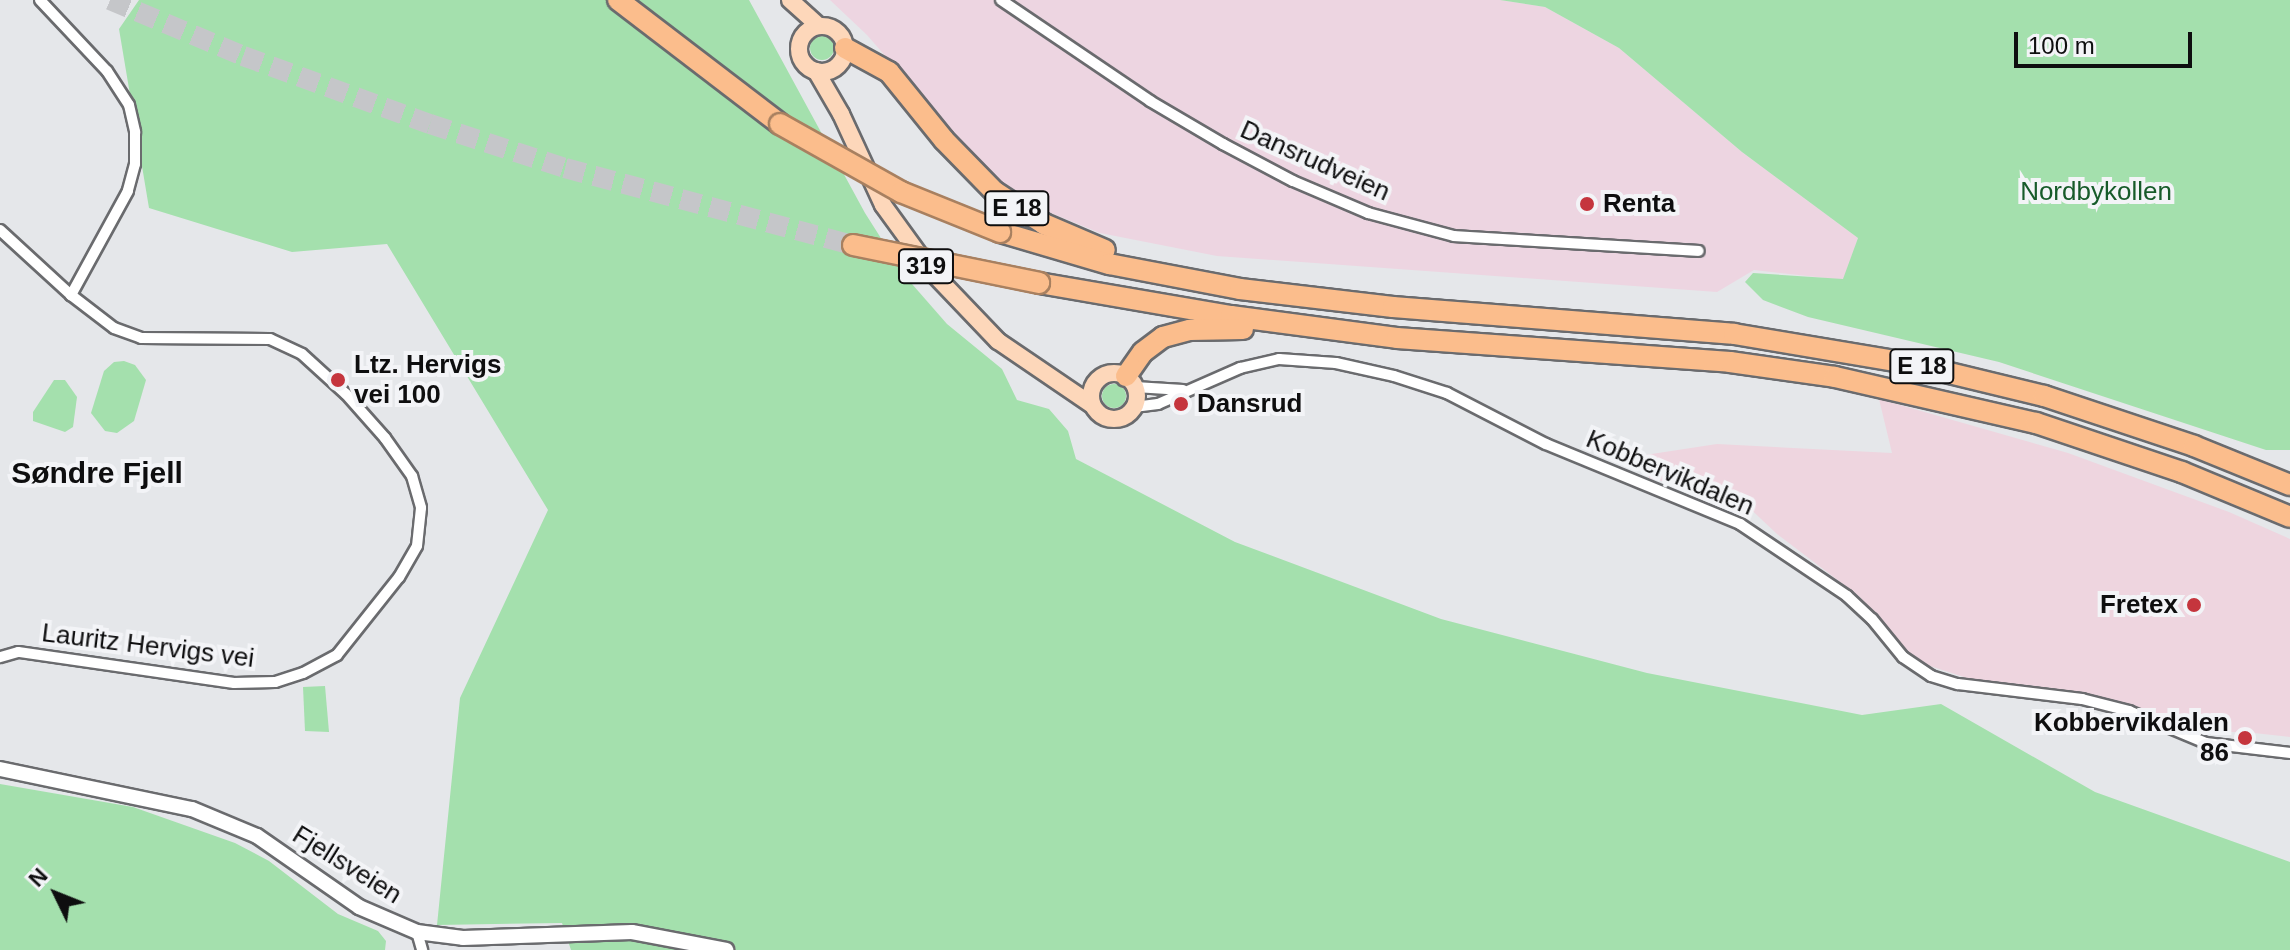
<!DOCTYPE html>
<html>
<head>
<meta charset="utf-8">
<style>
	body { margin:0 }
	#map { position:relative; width:2290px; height:950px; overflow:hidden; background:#e5e7ea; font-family:Arial,sans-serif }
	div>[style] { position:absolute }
	.commercial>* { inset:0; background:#eed5df }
	.industrial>* { inset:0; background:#edd5e1 }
	.green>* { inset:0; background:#a4e0ad }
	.round { border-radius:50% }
	.highway-tunnel>* { height:20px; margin-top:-10px; transform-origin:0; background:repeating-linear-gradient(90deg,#c5c6c9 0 20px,transparent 0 30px) }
	.roads { filter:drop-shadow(2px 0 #6a6b6e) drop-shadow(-2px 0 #6a6b6e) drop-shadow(0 2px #6a6b6e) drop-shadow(0 -2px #6a6b6e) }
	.street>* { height:10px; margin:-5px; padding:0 5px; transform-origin:5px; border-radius:5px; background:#fff }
	.secondary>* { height:14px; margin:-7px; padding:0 7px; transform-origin:7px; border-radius:7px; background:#fff }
	.primary>* { height:16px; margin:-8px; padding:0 8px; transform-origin:8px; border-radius:8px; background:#fdd7ba }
	.primary>.ring { margin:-8px; padding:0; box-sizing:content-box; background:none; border:16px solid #fdd7ba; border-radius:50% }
	.highway>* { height:20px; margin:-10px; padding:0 10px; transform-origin:10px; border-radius:10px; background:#fbbd8c }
	.bridges { filter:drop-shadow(2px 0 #a88060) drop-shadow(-2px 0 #a88060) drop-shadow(0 2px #a88060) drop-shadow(0 -2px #a88060) }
	.highway-bridge>* { height:20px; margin:-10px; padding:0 10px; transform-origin:10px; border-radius:10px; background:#fbbd8c }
	.dots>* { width:22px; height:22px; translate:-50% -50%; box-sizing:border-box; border:4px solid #f3f4f7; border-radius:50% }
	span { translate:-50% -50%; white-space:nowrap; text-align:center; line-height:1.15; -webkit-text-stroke:8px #f3f4f7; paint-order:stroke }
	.shield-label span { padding:2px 6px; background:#f3f4f7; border:2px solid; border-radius:6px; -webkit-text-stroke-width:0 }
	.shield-label { font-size:24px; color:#0e0e0f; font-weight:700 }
	.street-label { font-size:26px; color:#0e0e0f }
	.park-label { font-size:26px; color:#175b2a }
	.poi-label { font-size:26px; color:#0e0e0f; font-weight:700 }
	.left { translate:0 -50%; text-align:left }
	.right { translate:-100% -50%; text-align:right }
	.quarter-label { font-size:30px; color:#0e0e0f; font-weight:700 }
	.north { position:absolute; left:16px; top:854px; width:80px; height:80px; -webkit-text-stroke:6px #f3f4f7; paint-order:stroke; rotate:313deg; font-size:22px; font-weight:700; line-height:32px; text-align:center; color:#0e0e0f }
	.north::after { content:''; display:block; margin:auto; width:28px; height:36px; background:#0e0e0f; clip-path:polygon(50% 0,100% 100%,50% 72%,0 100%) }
	.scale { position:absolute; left:2014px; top:32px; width:178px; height:36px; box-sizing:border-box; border:4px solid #0e0e0f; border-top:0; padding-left:10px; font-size:24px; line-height:28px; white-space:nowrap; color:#0e0e0f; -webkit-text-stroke:6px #f3f4f7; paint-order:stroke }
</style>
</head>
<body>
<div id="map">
	<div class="commercial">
		<div style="clip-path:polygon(1879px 399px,2068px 453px,2229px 512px,2290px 539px,2290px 737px,2245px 732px,2202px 732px,2139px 709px,2051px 688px,1970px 679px,1930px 666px,1908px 654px,1860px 597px,1777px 534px,1743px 502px,1649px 478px,1645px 455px,1717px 444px,1892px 453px)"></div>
	</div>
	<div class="industrial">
		<div style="clip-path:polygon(830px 0,1500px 0,1545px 7px,1619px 48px,1742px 152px,1858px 238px,1844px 280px,1754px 270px,1717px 292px,1217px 256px,1100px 233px,1036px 207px,982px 167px,867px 35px)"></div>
	</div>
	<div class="green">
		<div style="clip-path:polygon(139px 0,749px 0,865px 213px,905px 276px,947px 324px,1002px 369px,1017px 400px,1049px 409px,1068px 431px,1076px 459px,1235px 542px,1441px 619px,1647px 673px,1862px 715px,1941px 704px,2095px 792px,2290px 862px,2290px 950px,571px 950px,562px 923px,437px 925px,460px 698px,548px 510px,387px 244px,292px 252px,149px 208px,119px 29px)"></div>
		<div style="clip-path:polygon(1500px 0,2290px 0,2290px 450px,2266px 450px,1999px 362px,1808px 317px,1763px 300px,1745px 282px,1753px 273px,1843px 279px,1858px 238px,1742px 152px,1619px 48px,1545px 7px)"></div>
		<div class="round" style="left:810px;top:36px;width:24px;height:24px"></div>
		<div style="clip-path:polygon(124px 361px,135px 365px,146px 380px,134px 421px,117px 433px,105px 431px,91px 413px,104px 371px,114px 362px)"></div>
		<div style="clip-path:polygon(54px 380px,65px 380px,77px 397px,73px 427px,65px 432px,33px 421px,33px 412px)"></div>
		<div class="round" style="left:1102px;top:384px;width:24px;height:24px"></div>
		<div style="clip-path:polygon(325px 686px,329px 732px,305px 731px,303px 687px)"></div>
		<div style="clip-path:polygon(0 784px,133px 807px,235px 843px,269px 861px,338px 914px,378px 931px,386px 941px,385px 950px,0 950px)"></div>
	</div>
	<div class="highway-tunnel">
		<div style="left:110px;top:0;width:144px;rotate:22.8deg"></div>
		<div style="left:243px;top:56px;width:199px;rotate:20deg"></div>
		<div style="left:430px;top:124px;width:142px;rotate:18.1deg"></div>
		<div style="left:565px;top:168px;width:298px;rotate:15deg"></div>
	</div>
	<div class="roads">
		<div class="street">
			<div style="left:40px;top:0;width:98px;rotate:46.7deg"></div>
			<div style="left:107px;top:71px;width:40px;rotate:57.1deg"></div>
			<div style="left:129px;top:105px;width:28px;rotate:77deg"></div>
			<div style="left:135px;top:132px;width:32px;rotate:90deg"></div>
			<div style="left:135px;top:164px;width:28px;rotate:105deg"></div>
			<div style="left:128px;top:191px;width:119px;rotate:118.7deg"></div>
			<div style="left:1001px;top:0;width:180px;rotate:34.1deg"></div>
			<div style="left:1150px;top:101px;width:85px;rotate:30.5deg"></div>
			<div style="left:1223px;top:144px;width:79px;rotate:27.9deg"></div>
			<div style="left:1293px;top:181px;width:82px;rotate:23.1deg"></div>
			<div style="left:1368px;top:213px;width:89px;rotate:15deg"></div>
			<div style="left:1454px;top:236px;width:245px;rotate:3.5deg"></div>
			<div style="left:0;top:230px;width:96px;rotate:42.5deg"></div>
			<div style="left:71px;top:295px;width:54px;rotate:37.5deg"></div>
			<div style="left:114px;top:328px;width:29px;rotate:20deg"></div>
			<div style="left:141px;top:338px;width:129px;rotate:0.4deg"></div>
			<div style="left:270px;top:339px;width:35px;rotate:25deg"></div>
			<div style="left:302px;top:354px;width:59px;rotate:42.3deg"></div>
			<div style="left:346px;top:394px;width:59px;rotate:48.4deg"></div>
			<div style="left:385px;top:438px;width:47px;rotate:54.6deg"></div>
			<div style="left:412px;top:476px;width:33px;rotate:74deg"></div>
			<div style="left:421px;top:508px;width:38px;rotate:96deg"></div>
			<div style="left:417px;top:546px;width:36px;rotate:120deg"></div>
			<div style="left:399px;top:577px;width:100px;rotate:128.5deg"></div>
			<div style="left:337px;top:655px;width:38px;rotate:152deg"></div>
			<div style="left:303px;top:673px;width:29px;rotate:162deg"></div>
			<div style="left:275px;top:682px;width:41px;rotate:178.6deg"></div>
			<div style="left:234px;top:683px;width:218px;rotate:-171.8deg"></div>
			<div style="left:18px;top:652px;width:19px;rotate:164deg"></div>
			<div style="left:1135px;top:387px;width:48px;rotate:3.6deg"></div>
			<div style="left:1134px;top:407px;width:24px;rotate:-7deg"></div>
			<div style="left:1158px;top:404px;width:90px;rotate:-23.7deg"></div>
			<div style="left:1240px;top:368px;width:40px;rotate:-13deg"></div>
			<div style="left:1279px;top:359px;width:57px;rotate:4deg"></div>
			<div style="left:1336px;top:363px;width:59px;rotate:12.6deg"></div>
			<div style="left:1394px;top:376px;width:56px;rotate:17.8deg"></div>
			<div style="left:1447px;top:393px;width:111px;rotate:27.3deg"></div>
			<div style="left:1546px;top:444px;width:210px;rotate:22.4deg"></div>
			<div style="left:1740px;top:524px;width:129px;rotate:33.9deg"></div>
			<div style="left:1847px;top:596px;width:34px;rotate:43deg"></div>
			<div style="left:1872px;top:619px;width:49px;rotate:50.8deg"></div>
			<div style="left:1903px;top:657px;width:34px;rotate:34deg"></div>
			<div style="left:1931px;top:676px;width:28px;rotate:17deg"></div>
			<div style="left:1958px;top:684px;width:125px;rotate:6.9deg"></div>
			<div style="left:2082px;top:699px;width:49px;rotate:14.3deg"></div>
			<div style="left:2129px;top:711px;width:83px;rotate:22.6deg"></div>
			<div style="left:2206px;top:743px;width:85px;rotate:6.8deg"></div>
			<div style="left:417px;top:932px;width:19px;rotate:74deg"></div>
		</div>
		<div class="secondary">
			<div style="left:0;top:769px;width:196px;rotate:11.8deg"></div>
			<div style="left:192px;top:809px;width:70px;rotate:22.6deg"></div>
			<div style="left:257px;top:836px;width:124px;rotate:34.8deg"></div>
			<div style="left:359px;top:907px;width:63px;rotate:23.3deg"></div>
			<div style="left:417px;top:932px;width:46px;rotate:7.4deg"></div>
			<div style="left:463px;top:938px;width:169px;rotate:-2deg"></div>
			<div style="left:632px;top:932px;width:96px;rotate:10.8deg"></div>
		</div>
		<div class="primary">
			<div style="left:790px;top:0;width:39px;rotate:42deg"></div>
			<div class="ring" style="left:799px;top:26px;width:30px;height:30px"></div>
			<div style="left:816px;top:71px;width:50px;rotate:59.8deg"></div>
			<div style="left:841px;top:114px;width:100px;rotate:65.2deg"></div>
			<div style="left:883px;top:205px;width:82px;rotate:54deg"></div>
			<div style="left:931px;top:271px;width:97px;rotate:46.3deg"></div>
			<div style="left:998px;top:341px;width:114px;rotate:34.2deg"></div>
			<div class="ring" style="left:1091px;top:373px;width:30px;height:30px"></div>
		</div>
		<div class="highway">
			<div style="left:618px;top:0;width:204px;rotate:37.4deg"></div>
			<div style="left:845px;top:48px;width:50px;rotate:28.6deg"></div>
			<div style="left:889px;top:72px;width:87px;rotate:51deg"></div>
			<div style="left:944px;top:140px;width:73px;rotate:45.6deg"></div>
			<div style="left:995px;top:192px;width:59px;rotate:33.1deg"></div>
			<div style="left:1044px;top:224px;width:66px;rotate:23.1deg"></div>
			<div style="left:1000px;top:232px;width:114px;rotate:16.4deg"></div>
			<div style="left:1109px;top:264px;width:133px;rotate:10.8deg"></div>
			<div style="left:1240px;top:289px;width:154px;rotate:6.7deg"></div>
			<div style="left:1393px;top:307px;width:342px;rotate:4.5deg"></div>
			<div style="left:1734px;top:334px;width:176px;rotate:9.5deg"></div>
			<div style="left:1908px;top:363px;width:140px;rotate:13.6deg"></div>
			<div style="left:2044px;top:396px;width:158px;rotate:18.4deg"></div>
			<div style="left:2194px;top:446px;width:104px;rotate:22.1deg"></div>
			<div style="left:1039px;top:283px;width:195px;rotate:9.8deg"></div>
			<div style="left:1231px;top:316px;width:167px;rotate:7.5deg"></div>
			<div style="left:1397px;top:338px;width:334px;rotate:4.1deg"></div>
			<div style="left:1730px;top:362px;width:106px;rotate:8.1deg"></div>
			<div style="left:1835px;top:377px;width:206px;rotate:12.9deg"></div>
			<div style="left:2036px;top:423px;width:154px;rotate:18.6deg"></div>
			<div style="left:2182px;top:472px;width:117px;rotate:22.6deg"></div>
			<div style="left:1126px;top:376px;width:29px;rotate:-55deg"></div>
			<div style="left:1143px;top:352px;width:25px;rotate:-37deg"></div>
			<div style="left:1163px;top:337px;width:28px;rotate:-15deg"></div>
			<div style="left:1190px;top:330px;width:53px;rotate:-1.1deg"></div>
		</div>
	</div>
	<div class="bridges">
		<div class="highway-bridge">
			<div style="left:780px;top:124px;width:139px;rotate:29.3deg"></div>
			<div style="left:901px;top:192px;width:107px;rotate:22deg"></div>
			<div style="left:853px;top:245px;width:190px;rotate:11.5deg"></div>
		</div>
	</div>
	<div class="dots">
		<div style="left:1587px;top:204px;background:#c5353d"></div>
		<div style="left:338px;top:380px;background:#c5353d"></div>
		<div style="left:1181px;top:404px;background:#c5353d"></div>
		<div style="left:2194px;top:605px;background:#c5353d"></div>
		<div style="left:2245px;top:738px;background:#c5353d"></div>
	</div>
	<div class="shield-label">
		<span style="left:1017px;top:208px">E 18</span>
		<span style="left:926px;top:266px">319</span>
		<span style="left:1922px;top:366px">E 18</span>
	</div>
	<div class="street-label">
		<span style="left:1315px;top:161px;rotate:24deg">Dansrudveien</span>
		<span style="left:1670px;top:473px;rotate:23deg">Kobbervikdalen</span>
		<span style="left:148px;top:646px;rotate:7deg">Lauritz Hervigs vei</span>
		<span style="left:347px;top:865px;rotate:32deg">Fjellsveien</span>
	</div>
	<div class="park-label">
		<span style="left:2096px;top:192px">Nordbykollen</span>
	</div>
	<div class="poi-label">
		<span class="left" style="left:1603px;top:204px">Renta</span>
		<span class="left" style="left:354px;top:380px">Ltz. Hervigs<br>vei 100</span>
		<span class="left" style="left:1197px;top:404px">Dansrud</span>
		<span class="right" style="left:2178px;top:605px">Fretex</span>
		<span class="right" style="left:2229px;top:738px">Kobbervikdalen<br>86</span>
	</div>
	<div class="quarter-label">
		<span style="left:97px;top:473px">Søndre Fjell</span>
	</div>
	<div class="north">N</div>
	<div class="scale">100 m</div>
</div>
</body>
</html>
